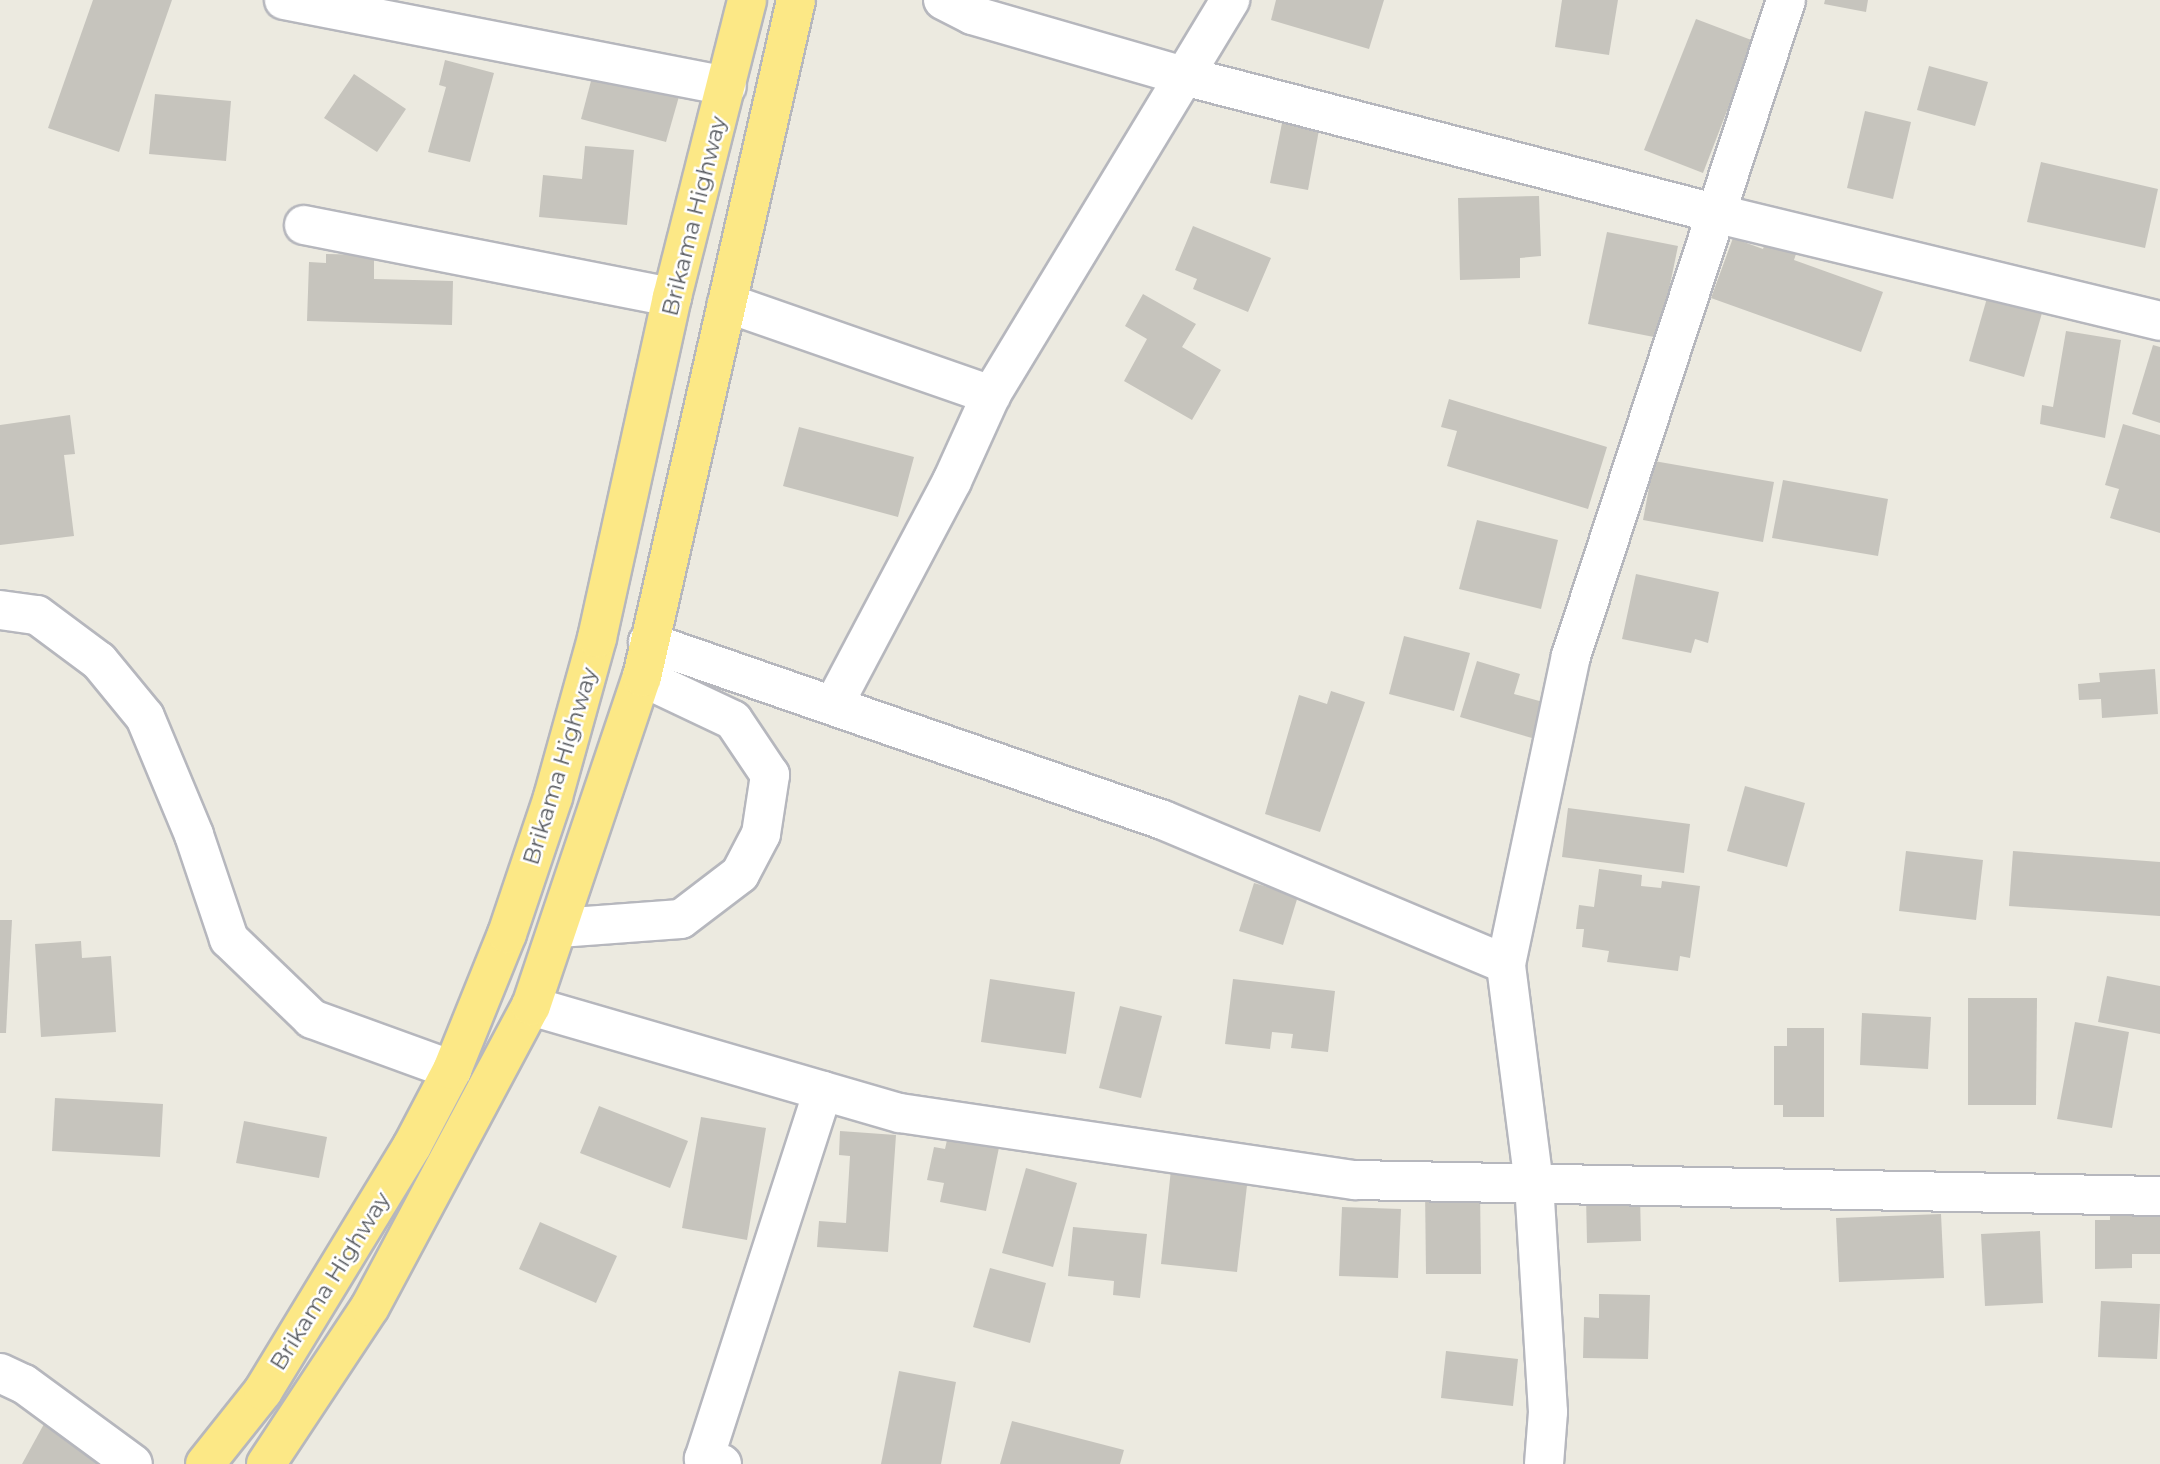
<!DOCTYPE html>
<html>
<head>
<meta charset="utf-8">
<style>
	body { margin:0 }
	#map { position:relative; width:2160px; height:1464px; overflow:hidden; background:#eceae0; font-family:Montserrat,sans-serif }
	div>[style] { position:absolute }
	.building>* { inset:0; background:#c6c4bd }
	.roads { filter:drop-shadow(2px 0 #b6b7bd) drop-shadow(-2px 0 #b6b7bd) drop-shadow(0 2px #b6b7bd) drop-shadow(0 -2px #b6b7bd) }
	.minor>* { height:38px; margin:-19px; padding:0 19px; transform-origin:19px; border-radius:19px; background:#fff }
	.highway>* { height:38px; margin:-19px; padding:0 19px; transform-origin:19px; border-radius:19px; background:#fce886 }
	span { translate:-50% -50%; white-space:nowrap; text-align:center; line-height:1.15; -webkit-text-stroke:5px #fff; paint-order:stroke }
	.street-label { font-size:23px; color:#595c61 }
</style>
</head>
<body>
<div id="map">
	<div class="building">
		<div style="clip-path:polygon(93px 0,172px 0,119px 152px,48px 128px)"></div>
		<div style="clip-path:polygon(1276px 0,1384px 0,1369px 49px,1271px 20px)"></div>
		<div style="clip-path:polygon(1562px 0,1618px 0,1609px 55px,1555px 47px)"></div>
		<div style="clip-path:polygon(1825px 0,1868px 0,1866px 12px,1824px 4px)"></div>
		<div style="clip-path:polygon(1696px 19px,1754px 41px,1703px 173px,1644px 150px)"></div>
		<div style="clip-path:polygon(445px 60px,494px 73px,470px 162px,428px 152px,446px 87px,439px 85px)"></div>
		<div style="clip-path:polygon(596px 62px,682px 86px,666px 142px,581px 119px)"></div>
		<div style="clip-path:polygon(1929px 66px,1988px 82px,1975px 126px,1917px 110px)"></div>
		<div style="clip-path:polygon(354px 74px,406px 109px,377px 152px,324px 118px)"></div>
		<div style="clip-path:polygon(155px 94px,231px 101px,226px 161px,149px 154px)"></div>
		<div style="clip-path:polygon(1865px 111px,1911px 122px,1893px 199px,1847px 188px)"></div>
		<div style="clip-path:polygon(1282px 123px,1319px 130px,1308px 190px,1270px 183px)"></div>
		<div style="clip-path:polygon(585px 146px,634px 150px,627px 225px,539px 217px,543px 175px,582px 179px)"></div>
		<div style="clip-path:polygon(2041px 162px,2158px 189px,2145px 248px,2027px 222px)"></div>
		<div style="clip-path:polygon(1539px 196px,1541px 256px,1520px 258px,1520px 278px,1460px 280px,1458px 198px)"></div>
		<div style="clip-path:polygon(1193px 226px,1271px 258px,1248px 312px,1193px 289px,1197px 279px,1175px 270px)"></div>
		<div style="clip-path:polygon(1769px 230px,1800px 242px,1794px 260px,1883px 292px,1861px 352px,1711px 298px,1733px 238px,1763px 249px)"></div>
		<div style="clip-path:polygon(1607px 232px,1678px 246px,1659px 338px,1588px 324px)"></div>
		<div style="clip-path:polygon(326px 254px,374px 255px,374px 279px,453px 281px,452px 325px,307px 321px,309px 262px,326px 263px)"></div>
		<div style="clip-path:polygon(1143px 294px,1196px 324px,1182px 347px,1221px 370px,1192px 420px,1124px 381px,1147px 339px,1125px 326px)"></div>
		<div style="clip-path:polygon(1987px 298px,2042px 313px,2024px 377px,1969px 361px)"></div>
		<div style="clip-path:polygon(2066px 331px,2121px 340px,2105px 438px,2040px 424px,2042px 405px,2053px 407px)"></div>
		<div style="clip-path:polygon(2153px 345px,2160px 347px,2160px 423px,2132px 414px)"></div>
		<div style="clip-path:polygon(1449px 399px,1607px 447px,1588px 509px,1447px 466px,1457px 431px,1441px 427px)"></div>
		<div style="clip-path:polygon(70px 415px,75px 454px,64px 455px,74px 536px,0 545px,0 425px)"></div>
		<div style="clip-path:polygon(2123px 424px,2160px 435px,2160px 533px,2110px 518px,2119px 489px,2105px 485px)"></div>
		<div style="clip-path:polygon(799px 427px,914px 457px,898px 517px,783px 486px)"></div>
		<div style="clip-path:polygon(1654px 461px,1774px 482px,1763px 542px,1643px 520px)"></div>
		<div style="clip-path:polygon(1783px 480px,1888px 499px,1878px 556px,1772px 538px)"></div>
		<div style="clip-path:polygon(1477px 520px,1558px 540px,1541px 609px,1459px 589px)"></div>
		<div style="clip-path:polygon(1636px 574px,1719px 592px,1708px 643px,1695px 639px,1691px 653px,1622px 639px)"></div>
		<div style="clip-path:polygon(1404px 636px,1470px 653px,1454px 711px,1389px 694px)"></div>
		<div style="clip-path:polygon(1477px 661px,1520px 674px,1514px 694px,1543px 702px,1532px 738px,1460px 717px)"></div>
		<div style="clip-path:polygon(2155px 669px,2158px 714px,2102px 718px,2101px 699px,2079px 700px,2078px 684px,2100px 682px,2099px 673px)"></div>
		<div style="clip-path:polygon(1331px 691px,1365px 702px,1320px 832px,1265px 814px,1299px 695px,1327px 704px)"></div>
		<div style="clip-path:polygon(1745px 786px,1805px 803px,1787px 867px,1727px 851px)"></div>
		<div style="clip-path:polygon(1568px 808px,1690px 824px,1684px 873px,1562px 857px)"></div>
		<div style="clip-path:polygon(1906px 851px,1983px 860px,1976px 920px,1899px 911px)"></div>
		<div style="clip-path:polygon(2013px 851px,2160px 862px,2160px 916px,2009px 906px)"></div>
		<div style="clip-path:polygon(1599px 869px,1642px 875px,1641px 886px,1661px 888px,1662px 881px,1700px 886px,1690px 958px,1680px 956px,1678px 971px,1607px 962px,1609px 951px,1582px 947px,1584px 929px,1576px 929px,1579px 905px,1594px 907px)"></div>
		<div style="clip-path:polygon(1254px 883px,1298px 896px,1283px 945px,1239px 931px)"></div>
		<div style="clip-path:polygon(0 920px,12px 920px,6px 1033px,0 1033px)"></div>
		<div style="clip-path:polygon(81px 941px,82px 958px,111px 956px,116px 1032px,41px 1037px,35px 944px)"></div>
		<div style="clip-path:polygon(2107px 976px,2160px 986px,2160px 1034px,2098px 1022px)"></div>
		<div style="clip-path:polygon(990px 979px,1075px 992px,1066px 1054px,981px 1042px)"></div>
		<div style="clip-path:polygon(1233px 979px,1335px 991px,1328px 1052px,1291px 1048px,1293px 1034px,1272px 1032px,1270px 1049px,1225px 1044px)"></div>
		<div style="clip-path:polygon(1968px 998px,2037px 998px,2036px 1105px,1968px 1105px)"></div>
		<div style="clip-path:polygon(1120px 1006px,1162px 1016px,1141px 1098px,1099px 1088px)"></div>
		<div style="clip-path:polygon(1862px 1013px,1931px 1017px,1928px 1069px,1860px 1065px)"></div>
		<div style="clip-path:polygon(2075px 1022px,2129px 1032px,2112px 1128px,2057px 1119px)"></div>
		<div style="clip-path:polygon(1787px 1028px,1824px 1028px,1824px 1117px,1783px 1117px,1783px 1105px,1774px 1105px,1774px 1046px,1787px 1046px)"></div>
		<div style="clip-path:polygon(55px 1098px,163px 1104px,160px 1157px,52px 1151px)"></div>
		<div style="clip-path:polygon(599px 1106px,688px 1141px,670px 1188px,580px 1153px)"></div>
		<div style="clip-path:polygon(701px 1117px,766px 1128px,747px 1240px,682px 1228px)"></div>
		<div style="clip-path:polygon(244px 1121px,327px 1137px,319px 1178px,236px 1163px)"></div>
		<div style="clip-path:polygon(951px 1122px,1002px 1133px,986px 1211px,940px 1202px,944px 1183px,927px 1180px,934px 1147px,945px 1149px)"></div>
		<div style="clip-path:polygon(840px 1131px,896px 1135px,888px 1252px,817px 1247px,819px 1221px,846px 1223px,850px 1156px,839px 1155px)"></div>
		<div style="clip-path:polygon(1172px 1160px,1249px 1168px,1237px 1272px,1161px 1264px)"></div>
		<div style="clip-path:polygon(1026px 1168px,1077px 1183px,1053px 1267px,1002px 1253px)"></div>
		<div style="clip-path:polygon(1480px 1186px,1481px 1274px,1426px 1274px,1425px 1187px)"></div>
		<div style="clip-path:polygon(1640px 1195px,1641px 1241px,1587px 1243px,1586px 1196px)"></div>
		<div style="clip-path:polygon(1342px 1207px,1401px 1209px,1398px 1278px,1339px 1276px)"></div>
		<div style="clip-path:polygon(2110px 1211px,2160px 1211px,2160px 1254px,2132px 1254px,2132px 1268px,2095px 1269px,2095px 1220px,2110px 1220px)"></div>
		<div style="clip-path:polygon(1941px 1214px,1944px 1278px,1839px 1282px,1836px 1218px)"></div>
		<div style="clip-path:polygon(540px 1222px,617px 1256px,596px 1303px,519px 1269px)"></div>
		<div style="clip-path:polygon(1073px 1227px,1147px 1234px,1140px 1298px,1113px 1295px,1114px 1281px,1068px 1276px)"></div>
		<div style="clip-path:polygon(2040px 1231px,2043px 1303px,1985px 1306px,1981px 1234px)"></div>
		<div style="clip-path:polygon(990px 1268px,1046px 1283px,1030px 1343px,973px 1327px)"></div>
		<div style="clip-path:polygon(1599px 1294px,1650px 1295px,1648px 1359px,1583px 1358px,1584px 1317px,1599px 1318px)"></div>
		<div style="clip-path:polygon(2101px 1301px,2160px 1304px,2157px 1359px,2098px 1357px)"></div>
		<div style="clip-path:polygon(1446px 1351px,1518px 1359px,1513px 1406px,1441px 1398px)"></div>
		<div style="clip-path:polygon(899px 1371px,956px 1382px,941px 1464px,881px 1464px)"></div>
		<div style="clip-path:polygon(1012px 1421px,1124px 1450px,1120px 1464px,1000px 1464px)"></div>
		<div style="clip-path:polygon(44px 1424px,118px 1464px,22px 1464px)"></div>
	</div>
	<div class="roads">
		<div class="minor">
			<div style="left:284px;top:0;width:451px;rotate:11deg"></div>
			<div style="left:943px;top:0;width:33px;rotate:27deg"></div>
			<div style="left:972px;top:15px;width:221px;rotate:16.1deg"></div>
			<div style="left:1184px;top:76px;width:547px;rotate:14.49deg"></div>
			<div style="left:1714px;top:213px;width:459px;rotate:13.6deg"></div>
			<div style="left:304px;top:225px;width:375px;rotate:11.1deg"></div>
			<div style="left:727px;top:303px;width:280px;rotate:19.2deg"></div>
			<div style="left:0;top:610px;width:37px;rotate:8deg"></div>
			<div style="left:37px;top:615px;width:77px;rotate:36.6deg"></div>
			<div style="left:99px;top:661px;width:72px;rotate:50.6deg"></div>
			<div style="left:145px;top:717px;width:128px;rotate:67.4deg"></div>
			<div style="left:194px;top:835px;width:110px;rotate:71.4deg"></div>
			<div style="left:229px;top:939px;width:115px;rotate:43.9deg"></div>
			<div style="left:312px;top:1019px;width:149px;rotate:20deg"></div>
			<div style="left:648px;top:642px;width:545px;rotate:19.07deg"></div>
			<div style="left:1163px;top:820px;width:372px;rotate:22.8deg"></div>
			<div style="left:834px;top:704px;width:252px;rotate:-62.1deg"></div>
			<div style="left:952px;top:481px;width:94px;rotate:-65.6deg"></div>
			<div style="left:991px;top:395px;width:462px;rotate:-58.8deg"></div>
			<div style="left:559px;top:928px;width:122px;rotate:-4.2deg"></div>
			<div style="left:681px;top:919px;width:74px;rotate:-37.3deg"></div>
			<div style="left:740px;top:874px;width:45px;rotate:-62.3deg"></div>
			<div style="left:761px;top:834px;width:60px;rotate:-81.3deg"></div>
			<div style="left:770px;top:775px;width:66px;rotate:-123.9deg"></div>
			<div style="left:733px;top:720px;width:101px;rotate:-154.7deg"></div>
			<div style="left:531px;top:1006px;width:384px;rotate:16.2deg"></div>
			<div style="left:900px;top:1113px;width:460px;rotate:8.4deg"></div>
			<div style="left:1355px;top:1180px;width:805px;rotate:1.14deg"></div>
			<div style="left:0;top:1373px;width:26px;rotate:25deg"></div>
			<div style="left:24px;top:1384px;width:135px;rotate:36.3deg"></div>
			<div style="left:722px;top:1464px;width:19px;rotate:-164deg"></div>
			<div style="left:704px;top:1459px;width:387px;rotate:-72.1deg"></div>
			<div style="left:1544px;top:1464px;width:52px;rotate:-85.6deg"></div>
			<div style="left:1548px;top:1412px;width:228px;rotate:-93.5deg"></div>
			<div style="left:1534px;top:1184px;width:222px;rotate:-97.3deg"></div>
			<div style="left:1506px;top:964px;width:315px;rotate:-78.1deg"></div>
			<div style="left:1571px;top:656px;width:690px;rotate:-71.85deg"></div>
		</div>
		<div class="highway">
			<div style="left:205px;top:1464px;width:93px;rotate:-51.5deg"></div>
			<div style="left:263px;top:1391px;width:287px;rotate:-58.7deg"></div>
			<div style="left:412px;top:1146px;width:86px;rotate:-62.2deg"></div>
			<div style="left:452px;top:1070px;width:147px;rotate:-68deg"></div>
			<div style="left:507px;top:934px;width:145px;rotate:-71.4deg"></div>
			<div style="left:553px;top:797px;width:165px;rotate:-74.5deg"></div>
			<div style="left:597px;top:638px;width:349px;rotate:-77.6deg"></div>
			<div style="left:672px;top:297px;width:306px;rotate:-75.8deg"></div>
			<div style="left:266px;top:1464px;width:188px;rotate:-56.5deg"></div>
			<div style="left:370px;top:1307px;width:341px;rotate:-61.9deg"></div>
			<div style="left:531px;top:1006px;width:347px;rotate:-71.4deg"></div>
			<div style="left:642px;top:677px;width:694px;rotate:-77.18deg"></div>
		</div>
	</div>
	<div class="street-label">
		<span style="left:694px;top:216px;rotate:-76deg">Brikama Highway</span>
		<span style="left:560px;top:766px;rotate:-73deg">Brikama Highway</span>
		<span style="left:330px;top:1281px;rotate:-58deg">Brikama Highway</span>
	</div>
</div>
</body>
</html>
